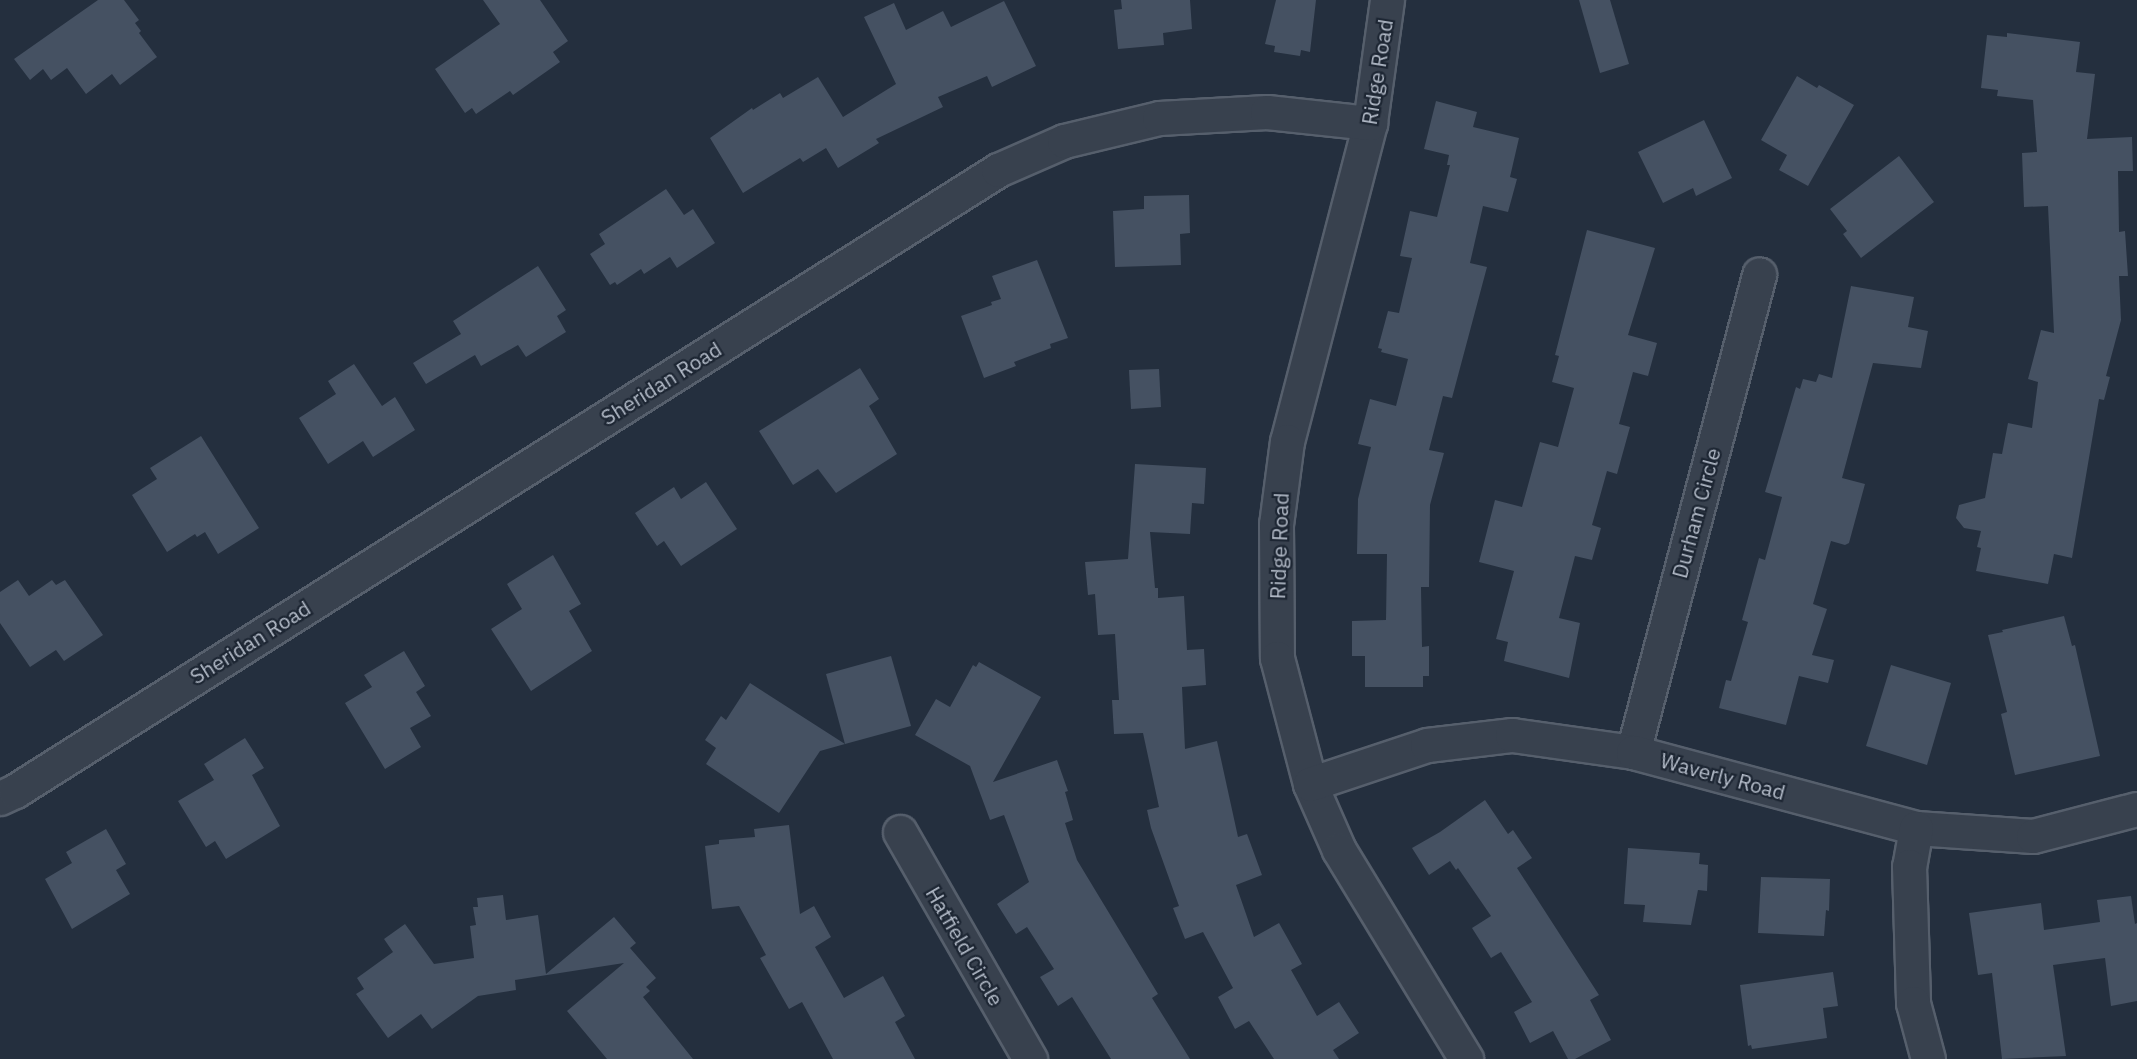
<!DOCTYPE html>
<html>
<head>
<meta charset="utf-8">
<style>
	body { margin:0 }
	#map { position:relative; width:2137px; height:1059px; overflow:hidden; background:#242f3e; font-family:"IBM Plex Sans",sans-serif }
	div>[style] { position:absolute }
	.building>* { inset:0; background:#455162 }
	.roads { filter:drop-shadow(2px 0 #565f6c) drop-shadow(-2px 0 #565f6c) drop-shadow(0 2px #565f6c) drop-shadow(0 -2px #565f6c) }
	.minor>* { height:33px; margin:-16.5px; padding:0 16.5px; transform-origin:16.5px; border-radius:16.5px; background:#38414e }
	span { translate:-50% -50%; white-space:nowrap; text-align:center; line-height:1.15; -webkit-text-stroke:4.5px #1d2633; paint-order:stroke }
	.street-label { font-size:21px; color:#b4bcc9 }
</style>
</head>
<body>
<div id="map">
	<div class="building">
		<div style="clip-path:polygon(98px 0,124px 0,139px 20px,135px 23px,141px 31px,139px 33px,157px 57px,120px 85px,112px 74px,86px 94px,67px 68px,51px 80px,43px 69px,30px 80px,14px 59px)"></div>
		<div style="clip-path:polygon(483px 0,540px 0,568px 41px,553px 52px,560px 62px,513px 95px,510px 91px,476px 114px,472px 108px,465px 113px,435px 69px,500px 24px)"></div>
		<div style="clip-path:polygon(1121px 0,1190px 0,1192px 29px,1163px 33px,1164px 45px,1118px 49px,1114px 10px,1122px 9px)"></div>
		<div style="clip-path:polygon(1276px 0,1316px 0,1310px 52px,1301px 50px,1300px 56px,1274px 52px,1275px 46px,1265px 44px)"></div>
		<div style="clip-path:polygon(1579px 0,1610px 0,1629px 64px,1600px 73px)"></div>
		<div style="clip-path:polygon(1004px 1px,1036px 66px,992px 87px,987px 76px,938px 97px,943px 107px,876px 139px,879px 143px,838px 168px,826px 148px,803px 162px,800px 158px,743px 193px,710px 138px,752px 108px,753px 110px,780px 93px,783px 98px,818px 77px,843px 117px,896px 84px,864px 17px,894px 3px,906px 30px,943px 11px,951px 27px)"></div>
		<div style="clip-path:polygon(2007px 33px,2080px 42px,2076px 72px,2095px 74px,2087px 139px,2132px 137px,2133px 171px,2118px 171px,2119px 232px,2125px 231px,2128px 276px,2119px 276px,2121px 320px,2106px 376px,2110px 377px,2104px 400px,2099px 399px,2072px 558px,2054px 554px,2048px 584px,1976px 571px,1981px 548px,1977px 547px,1981px 531px,1964px 528px,1956px 518px,1959px 505px,1985px 498px,1993px 453px,2002px 454px,2008px 423px,2032px 428px,2038px 382px,2028px 379px,2041px 330px,2054px 333px,2048px 206px,2024px 207px,2022px 153px,2037px 152px,2033px 100px,1997px 96px,1998px 90px,1981px 88px,1987px 35px,2007px 37px)"></div>
		<div style="clip-path:polygon(1797px 76px,1817px 88px,1819px 85px,1854px 105px,1808px 186px,1779px 170px,1787px 155px,1761px 140px)"></div>
		<div style="clip-path:polygon(1436px 101px,1477px 112px,1473px 127px,1519px 138px,1510px 177px,1517px 179px,1508px 212px,1483px 206px,1470px 263px,1487px 267px,1452px 398px,1443px 396px,1429px 450px,1444px 453px,1430px 505px,1429px 587px,1421px 587px,1422px 647px,1429px 646px,1429px 676px,1423px 676px,1423px 687px,1365px 687px,1365px 656px,1352px 656px,1352px 621px,1386px 620px,1387px 554px,1357px 554px,1358px 499px,1371px 447px,1358px 444px,1370px 399px,1396px 406px,1408px 359px,1381px 352px,1382px 349px,1378px 348px,1388px 311px,1399px 313px,1412px 258px,1400px 256px,1410px 211px,1437px 217px,1450px 165px,1447px 165px,1449px 155px,1424px 149px)"></div>
		<div style="clip-path:polygon(1704px 120px,1732px 178px,1696px 196px,1693px 188px,1663px 203px,1638px 152px)"></div>
		<div style="clip-path:polygon(1899px 156px,1934px 202px,1861px 258px,1843px 234px,1847px 231px,1830px 209px)"></div>
		<div style="clip-path:polygon(666px 189px,684px 215px,693px 209px,715px 243px,677px 268px,670px 257px,644px 274px,641px 269px,617px 285px,615px 282px,610px 285px,590px 254px,605px 244px,599px 234px)"></div>
		<div style="clip-path:polygon(1189px 195px,1190px 233px,1180px 234px,1181px 265px,1115px 267px,1113px 211px,1144px 209px,1144px 196px)"></div>
		<div style="clip-path:polygon(1587px 230px,1655px 248px,1628px 335px,1657px 343px,1648px 376px,1633px 372px,1619px 424px,1630px 427px,1617px 474px,1607px 471px,1592px 525px,1601px 528px,1592px 560px,1575px 556px,1559px 618px,1580px 623px,1569px 678px,1504px 661px,1508px 642px,1496px 639px,1514px 571px,1479px 562px,1495px 500px,1522px 507px,1540px 442px,1558px 447px,1574px 388px,1552px 382px,1559px 356px,1555px 355px)"></div>
		<div style="clip-path:polygon(1037px 260px,1068px 338px,1050px 344px,1051px 348px,1014px 362px,1016px 366px,984px 378px,961px 316px,992px 305px,991px 302px,1001px 299px,992px 276px)"></div>
		<div style="clip-path:polygon(538px 266px,566px 310px,557px 316px,566px 332px,526px 357px,518px 345px,481px 366px,475px 355px,426px 384px,413px 363px,461px 334px,453px 321px)"></div>
		<div style="clip-path:polygon(1851px 286px,1914px 297px,1908px 327px,1928px 331px,1921px 368px,1873px 363px,1842px 478px,1865px 484px,1849px 543px,1845px 545px,1831px 541px,1813px 604px,1827px 609px,1812px 655px,1834px 660px,1828px 683px,1799px 676px,1786px 725px,1719px 708px,1726px 680px,1731px 681px,1748px 622px,1742px 620px,1759px 558px,1765px 560px,1782px 497px,1765px 492px,1796px 387px,1800px 389px,1803px 379px,1816px 382px,1819px 374px,1832px 378px)"></div>
		<div style="clip-path:polygon(354px 364px,382px 406px,395px 397px,415px 430px,373px 457px,363px 441px,328px 464px,299px 418px,336px 394px,328px 381px)"></div>
		<div style="clip-path:polygon(860px 368px,879px 399px,869px 406px,897px 454px,836px 493px,818px 469px,793px 485px,759px 431px)"></div>
		<div style="clip-path:polygon(1159px 369px,1161px 407px,1131px 409px,1129px 370px)"></div>
		<div style="clip-path:polygon(201px 436px,259px 528px,218px 554px,205px 532px,197px 537px,195px 534px,167px 552px,132px 495px,157px 479px,150px 468px)"></div>
		<div style="clip-path:polygon(1135px 464px,1206px 468px,1204px 504px,1192px 503px,1190px 534px,1150px 532px,1155px 588px,1158px 588px,1158px 598px,1184px 596px,1187px 650px,1204px 649px,1206px 685px,1182px 687px,1185px 749px,1217px 741px,1238px 837px,1247px 834px,1262px 875px,1236px 885px,1254px 937px,1279px 923px,1302px 964px,1291px 970px,1317px 1016px,1339px 1002px,1359px 1033px,1333px 1050px,1339px 1059px,1274px 1059px,1249px 1021px,1235px 1029px,1218px 997px,1233px 988px,1203px 932px,1185px 939px,1173px 908px,1179px 906px,1151px 828px,1147px 810px,1159px 807px,1143px 733px,1114px 734px,1112px 700px,1119px 700px,1115px 634px,1098px 635px,1095px 594px,1088px 595px,1085px 562px,1128px 559px)"></div>
		<div style="clip-path:polygon(706px 482px,737px 529px,681px 566px,664px 541px,657px 546px,635px 513px,674px 487px,681px 499px)"></div>
		<div style="clip-path:polygon(553px 555px,581px 604px,569px 611px,592px 651px,531px 691px,491px 629px,522px 609px,507px 584px)"></div>
		<div style="clip-path:polygon(18px 580px,29px 596px,52px 580px,56px 585px,65px 580px,103px 635px,64px 661px,56px 650px,30px 667px,0 623px,0 592px)"></div>
		<div style="clip-path:polygon(2064px 616px,2072px 646px,2075px 645px,2100px 756px,2015px 775px,2001px 714px,2007px 712px,1988px 635px,2003px 632px,2002px 630px)"></div>
		<div style="clip-path:polygon(404px 651px,425px 686px,416px 692px,431px 716px,410px 728px,421px 747px,385px 769px,345px 703px,372px 687px,364px 675px)"></div>
		<div style="clip-path:polygon(891px 656px,911px 726px,845px 744px,826px 674px)"></div>
		<div style="clip-path:polygon(979px 662px,1041px 697px,993px 782px,1057px 760px,1068px 791px,1065px 792px,1073px 820px,1065px 823px,1077px 860px,1158px 994px,1152px 998px,1190px 1059px,1111px 1059px,1072px 997px,1058px 1006px,1040px 977px,1054px 969px,1027px 927px,1016px 934px,997px 904px,1029px 882px,1004px 815px,990px 820px,970px 766px,915px 735px,936px 699px,950px 707px,973px 665px,976px 667px)"></div>
		<div style="clip-path:polygon(1891px 665px,1951px 683px,1927px 765px,1866px 746px)"></div>
		<div style="clip-path:polygon(750px 683px,845px 744px,820px 751px,779px 813px,706px 764px,716px 748px,705px 740px,721px 716px,726px 720px)"></div>
		<div style="clip-path:polygon(245px 738px,264px 768px,252px 775px,280px 826px,226px 859px,215px 841px,206px 847px,178px 801px,214px 780px,204px 764px)"></div>
		<div style="clip-path:polygon(1485px 800px,1508px 834px,1513px 830px,1532px 858px,1517px 868px,1599px 995px,1590px 1000px,1611px 1040px,1575px 1059px,1568px 1059px,1553px 1031px,1530px 1043px,1514px 1012px,1532px 1002px,1501px 952px,1491px 958px,1472px 928px,1491px 916px,1458px 868px,1456px 870px,1450px 861px,1429px 875px,1412px 848px,1440px 832px)"></div>
		<div style="clip-path:polygon(789px 825px,800px 914px,814px 906px,831px 937px,815px 947px,844px 998px,883px 976px,905px 1016px,895px 1022px,915px 1059px,833px 1059px,802px 1002px,789px 1009px,760px 958px,766px 955px,739px 906px,712px 909px,705px 846px,719px 844px,719px 840px,755px 837px,754px 829px)"></div>
		<div style="clip-path:polygon(106px 829px,126px 864px,116px 870px,130px 894px,72px 929px,45px 879px,72px 863px,66px 852px)"></div>
		<div style="clip-path:polygon(1628px 848px,1700px 853px,1699px 864px,1708px 865px,1707px 891px,1698px 890px,1691px 925px,1643px 922px,1645px 905px,1624px 904px)"></div>
		<div style="clip-path:polygon(1761px 877px,1830px 879px,1829px 911px,1826px 910px,1824px 936px,1758px 933px)"></div>
		<div style="clip-path:polygon(503px 895px,506px 920px,538px 915px,546px 974px,614px 917px,636px 943px,630px 948px,656px 978px,646px 987px,650px 991px,643px 997px,693px 1059px,607px 1059px,567px 1011px,624px 963px,515px 980px,516px 990px,478px 996px,432px 1029px,421px 1014px,388px 1038px,356px 994px,364px 989px,357px 978px,393px 952px,384px 939px,405px 924px,434px 964px,474px 958px,470px 926px,476px 925px,473px 907px,478px 907px,477px 898px)"></div>
		<div style="clip-path:polygon(2131px 896px,2135px 924px,2137px 923px,2137px 1001px,2111px 1006px,2105px 958px,2053px 965px,2066px 1056px,2002px 1059px,1992px 973px,1978px 975px,1969px 913px,2041px 903px,2044px 930px,2100px 922px,2097px 900px)"></div>
		<div style="clip-path:polygon(1833px 972px,1838px 1006px,1823px 1008px,1827px 1038px,1752px 1049px,1751px 1045px,1748px 1046px,1740px 985px)"></div>
	</div>
	<div class="roads">
		<div class="minor">
			<div style="left:1387px;top:0;width:124px;rotate:97.9deg"></div>
			<div style="left:1370px;top:123px;width:329px;rotate:104.6deg"></div>
			<div style="left:1287px;top:441px;width:84px;rotate:97.5deg"></div>
			<div style="left:1276px;top:524px;width:134px;rotate:89.6deg"></div>
			<div style="left:1277px;top:658px;width:130px;rotate:75.3deg"></div>
			<div style="left:1310px;top:784px;width:72px;rotate:66.3deg"></div>
			<div style="left:1339px;top:850px;width:245px;rotate:58.7deg"></div>
			<div style="left:1633px;top:752px;width:494px;rotate:-75.2deg"></div>
			<div style="left:1310px;top:784px;width:123px;rotate:-18.4deg"></div>
			<div style="left:1427px;top:745px;width:86px;rotate:-6.7deg"></div>
			<div style="left:1512px;top:735px;width:122px;rotate:8deg"></div>
			<div style="left:1633px;top:752px;width:293px;rotate:15deg"></div>
			<div style="left:1916px;top:828px;width:117px;rotate:3.9deg"></div>
			<div style="left:2033px;top:836px;width:107px;rotate:-14.6deg"></div>
			<div style="left:0;top:798px;width:17px;rotate:-25deg"></div>
			<div style="left:15px;top:791px;width:1163px;rotate:-32.28deg"></div>
			<div style="left:998px;top:170px;width:72px;rotate:-23.7deg"></div>
			<div style="left:1064px;top:141px;width:98px;rotate:-13.6deg"></div>
			<div style="left:1159px;top:118px;width:108px;rotate:-3.2deg"></div>
			<div style="left:1267px;top:112px;width:104px;rotate:6.1deg"></div>
			<div style="left:1916px;top:828px;width:39px;rotate:100deg"></div>
			<div style="left:1909px;top:866px;width:137px;rotate:88.3deg"></div>
			<div style="left:1913px;top:1003px;width:58px;rotate:75deg"></div>
			<div style="left:900px;top:832px;width:262px;rotate:60.2deg"></div>
		</div>
	</div>
	<div class="street-label">
		<span style="left:1377px;top:72px;rotate:-81deg">Ridge Road</span>
		<span style="left:661px;top:383px;rotate:-32deg">Sheridan Road</span>
		<span style="left:1696px;top:513px;rotate:-75deg">Durham Circle</span>
		<span style="left:1279px;top:546px;rotate:-88deg">Ridge Road</span>
		<span style="left:250px;top:642px;rotate:-32deg">Sheridan Road</span>
		<span style="left:1723px;top:776px;rotate:15deg">Waverly Road</span>
		<span style="left:965px;top:946px;rotate:60deg">Hatfield Circle</span>
	</div>
</div>
</body>
</html>
